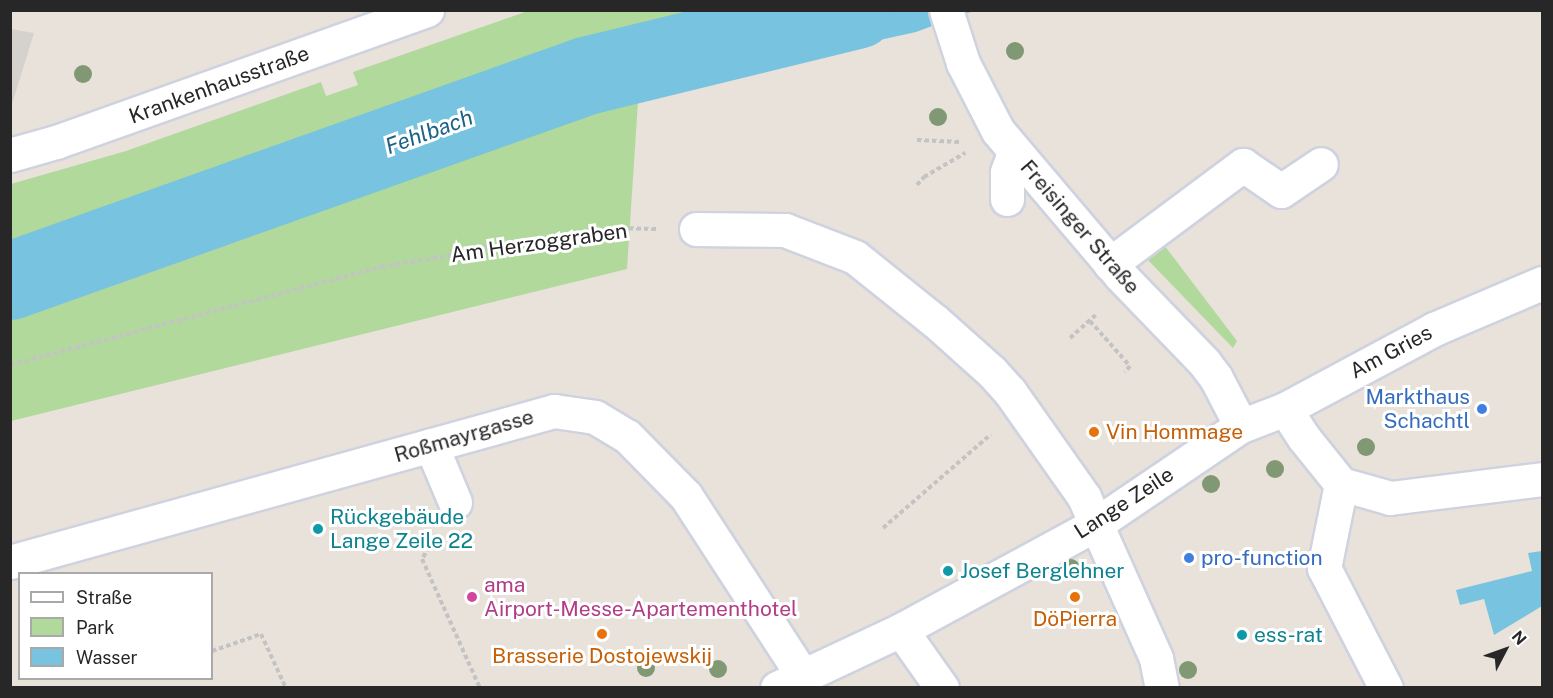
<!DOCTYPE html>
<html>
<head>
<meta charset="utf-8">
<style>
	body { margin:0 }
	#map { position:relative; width:1553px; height:698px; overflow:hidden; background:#e8e2da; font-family:"Public Sans",sans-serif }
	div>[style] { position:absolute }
	.green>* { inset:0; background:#b0d99b }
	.plaza>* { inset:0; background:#d5d1cc }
	.water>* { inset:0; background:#77c3e0 }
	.river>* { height:78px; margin:-39px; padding:0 39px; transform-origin:39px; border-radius:39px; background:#77c3e0 }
	.path>* { height:4px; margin-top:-2px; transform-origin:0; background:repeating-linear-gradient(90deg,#c3c3c3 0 4.5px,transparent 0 7.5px) }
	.roads { filter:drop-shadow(2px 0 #cfd2df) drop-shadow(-2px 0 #cfd2df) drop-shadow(0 2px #cfd2df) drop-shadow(0 -2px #cfd2df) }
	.minor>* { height:33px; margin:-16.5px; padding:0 16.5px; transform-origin:16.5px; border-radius:16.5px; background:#fff }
	.trees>* { width:18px; height:18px; margin:-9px; border-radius:50%; background:#819874 }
	.dots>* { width:16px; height:16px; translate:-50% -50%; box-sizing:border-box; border:3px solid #fff; border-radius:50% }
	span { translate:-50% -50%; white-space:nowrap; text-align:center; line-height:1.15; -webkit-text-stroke:6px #fff; paint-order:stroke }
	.street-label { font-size:21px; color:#272727 }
	.shop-label { font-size:21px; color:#366cbe }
	.right { translate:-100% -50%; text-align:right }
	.left { translate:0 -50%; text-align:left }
	.food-label { font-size:21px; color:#c56008 }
	.culture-label { font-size:21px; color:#0d838f }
	.hotel-label { font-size:21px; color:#b23c85 }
	.water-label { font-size:22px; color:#1b6187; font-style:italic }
	.frame { position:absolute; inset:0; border:12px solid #272727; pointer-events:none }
	.legend { position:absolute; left:18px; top:572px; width:195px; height:108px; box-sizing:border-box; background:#fff; border:2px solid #a9a9a9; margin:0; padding:8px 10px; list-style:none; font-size:18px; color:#272727 }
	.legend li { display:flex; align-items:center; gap:12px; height:30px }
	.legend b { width:30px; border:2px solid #a9a9a9 }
	.north { position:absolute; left:1475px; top:620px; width:60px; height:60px; -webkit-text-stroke:4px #fff; paint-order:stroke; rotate:49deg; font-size:16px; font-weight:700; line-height:24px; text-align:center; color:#272727 }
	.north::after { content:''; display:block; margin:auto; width:21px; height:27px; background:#272727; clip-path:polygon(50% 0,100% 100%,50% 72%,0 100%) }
</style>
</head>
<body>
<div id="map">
	<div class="green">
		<div style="clip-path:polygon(528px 11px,751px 11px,642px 41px,627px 269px,11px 421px,11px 184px,126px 151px,321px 82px,326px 96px,358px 85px,353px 72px)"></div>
		<div style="clip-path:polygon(1164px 245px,1237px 341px,1233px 348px,1147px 259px)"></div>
	</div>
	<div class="plaza">
		<div style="clip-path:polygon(11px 29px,34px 33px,11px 107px,10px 29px)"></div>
	</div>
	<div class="water">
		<div style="clip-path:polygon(775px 11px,973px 11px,916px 32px,875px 41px,647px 78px,645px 45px)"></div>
		<div style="clip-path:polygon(1542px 551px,1542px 606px,1494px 635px,1484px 599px,1460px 605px,1456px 590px,1532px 571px,1528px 553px)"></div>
	</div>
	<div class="river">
		<div style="left:10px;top:281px;width:611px;rotate:-19.59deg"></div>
		<div style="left:586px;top:76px;width:279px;rotate:-13.7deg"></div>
	</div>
	<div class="path">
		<div style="left:917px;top:140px;width:43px;rotate:2.7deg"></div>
		<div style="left:917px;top:185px;width:11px;rotate:-49deg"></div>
		<div style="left:924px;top:177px;width:48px;rotate:-30.3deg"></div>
		<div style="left:1090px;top:321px;width:60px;rotate:48.4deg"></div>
		<div style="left:1130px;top:366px;width:8px;rotate:130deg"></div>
		<div style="left:1070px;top:338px;width:36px;rotate:-42deg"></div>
		<div style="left:10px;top:365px;width:384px;rotate:-14.8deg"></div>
		<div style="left:381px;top:267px;width:236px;rotate:-9.5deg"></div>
		<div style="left:614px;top:228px;width:43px;rotate:1.3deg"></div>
		<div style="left:883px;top:528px;width:143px;rotate:-41deg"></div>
		<div style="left:437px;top:534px;width:29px;rotate:121deg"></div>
		<div style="left:422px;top:559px;width:141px;rotate:65.8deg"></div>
		<div style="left:212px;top:651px;width:52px;rotate:-19.1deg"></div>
		<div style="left:261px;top:634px;width:60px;rotate:65.2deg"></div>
	</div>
	<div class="roads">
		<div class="minor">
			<div style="left:946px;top:10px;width:56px;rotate:72.2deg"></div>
			<div style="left:963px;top:63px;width:76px;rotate:62.8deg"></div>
			<div style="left:998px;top:131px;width:189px;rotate:49.7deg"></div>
			<div style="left:1120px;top:275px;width:121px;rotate:46deg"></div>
			<div style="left:1204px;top:362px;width:20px;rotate:53deg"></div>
			<div style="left:1216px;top:378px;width:54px;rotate:62.5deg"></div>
			<div style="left:10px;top:155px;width:48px;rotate:-15.8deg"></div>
			<div style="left:56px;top:142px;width:394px;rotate:-19.6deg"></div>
			<div style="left:1007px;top:199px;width:27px;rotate:-90deg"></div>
			<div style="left:1007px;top:172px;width:20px;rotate:-70deg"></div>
			<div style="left:696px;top:229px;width:89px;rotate:0.6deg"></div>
			<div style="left:785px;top:230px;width:75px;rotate:21.1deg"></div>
			<div style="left:855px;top:257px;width:102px;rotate:38.7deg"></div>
			<div style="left:935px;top:321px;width:76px;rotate:41.8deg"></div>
			<div style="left:992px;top:372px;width:27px;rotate:48deg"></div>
			<div style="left:1010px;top:392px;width:128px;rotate:54.8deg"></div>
			<div style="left:1084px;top:497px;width:176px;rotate:65.9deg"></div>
			<div style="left:1156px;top:658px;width:31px;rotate:79deg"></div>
			<div style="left:1110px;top:264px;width:166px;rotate:-36.7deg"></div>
			<div style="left:1243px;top:165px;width:46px;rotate:34.4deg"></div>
			<div style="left:1281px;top:191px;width:48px;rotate:-34deg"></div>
			<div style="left:1285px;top:409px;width:35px;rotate:57deg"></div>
			<div style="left:1304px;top:438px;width:59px;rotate:51.2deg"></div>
			<div style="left:1341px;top:484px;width:51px;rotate:15.9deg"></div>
			<div style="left:1390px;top:498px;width:153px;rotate:-7.1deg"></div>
			<div style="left:431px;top:445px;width:62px;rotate:67.2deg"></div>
			<div style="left:1341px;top:484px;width:86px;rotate:101.4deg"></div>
			<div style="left:1324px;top:568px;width:135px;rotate:62.7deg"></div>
			<div style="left:10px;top:562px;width:565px;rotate:-15.51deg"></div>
			<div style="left:554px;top:411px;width:41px;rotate:8.3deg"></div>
			<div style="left:595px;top:417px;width:37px;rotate:31deg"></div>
			<div style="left:627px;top:436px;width:84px;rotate:45.5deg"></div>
			<div style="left:686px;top:496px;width:215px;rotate:57deg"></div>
			<div style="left:901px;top:630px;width:71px;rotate:54.7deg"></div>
			<div style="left:777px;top:688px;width:137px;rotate:-25.1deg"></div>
			<div style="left:901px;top:630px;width:222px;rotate:-28.5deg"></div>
			<div style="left:1096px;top:524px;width:175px;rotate:-34.1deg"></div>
			<div style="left:1241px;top:426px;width:47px;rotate:-21.1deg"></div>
			<div style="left:1285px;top:409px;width:169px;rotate:-28.2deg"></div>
			<div style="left:1434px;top:329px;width:117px;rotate:-23.1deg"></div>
		</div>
	</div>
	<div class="trees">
		<div style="left:1015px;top:51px"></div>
		<div style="left:83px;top:74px"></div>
		<div style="left:938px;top:117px"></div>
		<div style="left:1366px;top:447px"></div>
		<div style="left:1275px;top:469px"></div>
		<div style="left:1211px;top:484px"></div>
		<div style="left:1071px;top:568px"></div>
		<div style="left:646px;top:668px"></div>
		<div style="left:718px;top:669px"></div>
		<div style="left:1188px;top:670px"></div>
	</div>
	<div class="dots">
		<div style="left:1482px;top:409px;background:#3f7fe0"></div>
		<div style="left:1094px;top:432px;background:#e8710a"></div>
		<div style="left:318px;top:529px;background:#0f9aa8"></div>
		<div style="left:1189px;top:558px;background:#3f7fe0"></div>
		<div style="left:948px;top:571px;background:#0f9aa8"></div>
		<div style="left:472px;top:597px;background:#d1479c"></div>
		<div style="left:1075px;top:597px;background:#e8710a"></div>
		<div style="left:602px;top:634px;background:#e8710a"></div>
		<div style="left:1242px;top:635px;background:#0f9aa8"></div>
	</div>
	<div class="street-label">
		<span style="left:219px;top:85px;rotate:-20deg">Krankenhausstraße</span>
		<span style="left:1080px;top:227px;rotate:49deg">Freisinger Straße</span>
		<span style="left:539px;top:243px;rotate:-8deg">Am Herzoggraben</span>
		<span style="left:1391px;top:352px;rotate:-28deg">Am Gries</span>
		<span style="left:464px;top:436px;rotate:-16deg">Roßmayrgasse</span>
		<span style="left:1124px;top:503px;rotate:-33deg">Lange Zeile</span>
	</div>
	<div class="shop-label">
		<span class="right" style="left:1470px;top:409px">Markthaus<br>Schachtl</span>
		<span class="left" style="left:1201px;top:558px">pro-function</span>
	</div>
	<div class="food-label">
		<span class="left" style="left:1106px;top:432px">Vin Hommage</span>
		<span style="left:1075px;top:619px">DöPierra</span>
		<span style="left:602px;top:656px">Brasserie Dostojewskij</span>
	</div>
	<div class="culture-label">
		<span class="left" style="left:330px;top:529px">Rückgebäude<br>Lange Zeile 22</span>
		<span class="left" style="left:960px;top:571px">Josef Berglehner</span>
		<span class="left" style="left:1254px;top:635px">ess-rat</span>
	</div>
	<div class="hotel-label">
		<span class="left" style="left:484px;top:597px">ama<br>Airport-Messe-Apartementhotel</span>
	</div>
	<div class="water-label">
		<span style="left:429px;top:132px;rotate:-20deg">Fehlbach</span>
	</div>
	<div class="frame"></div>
	<ul class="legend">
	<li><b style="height:8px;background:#fff"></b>Straße</li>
	<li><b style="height:16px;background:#b0d99b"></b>Park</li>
	<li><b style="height:16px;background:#77c3e0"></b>Wasser</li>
	</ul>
	<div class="north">N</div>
</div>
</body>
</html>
